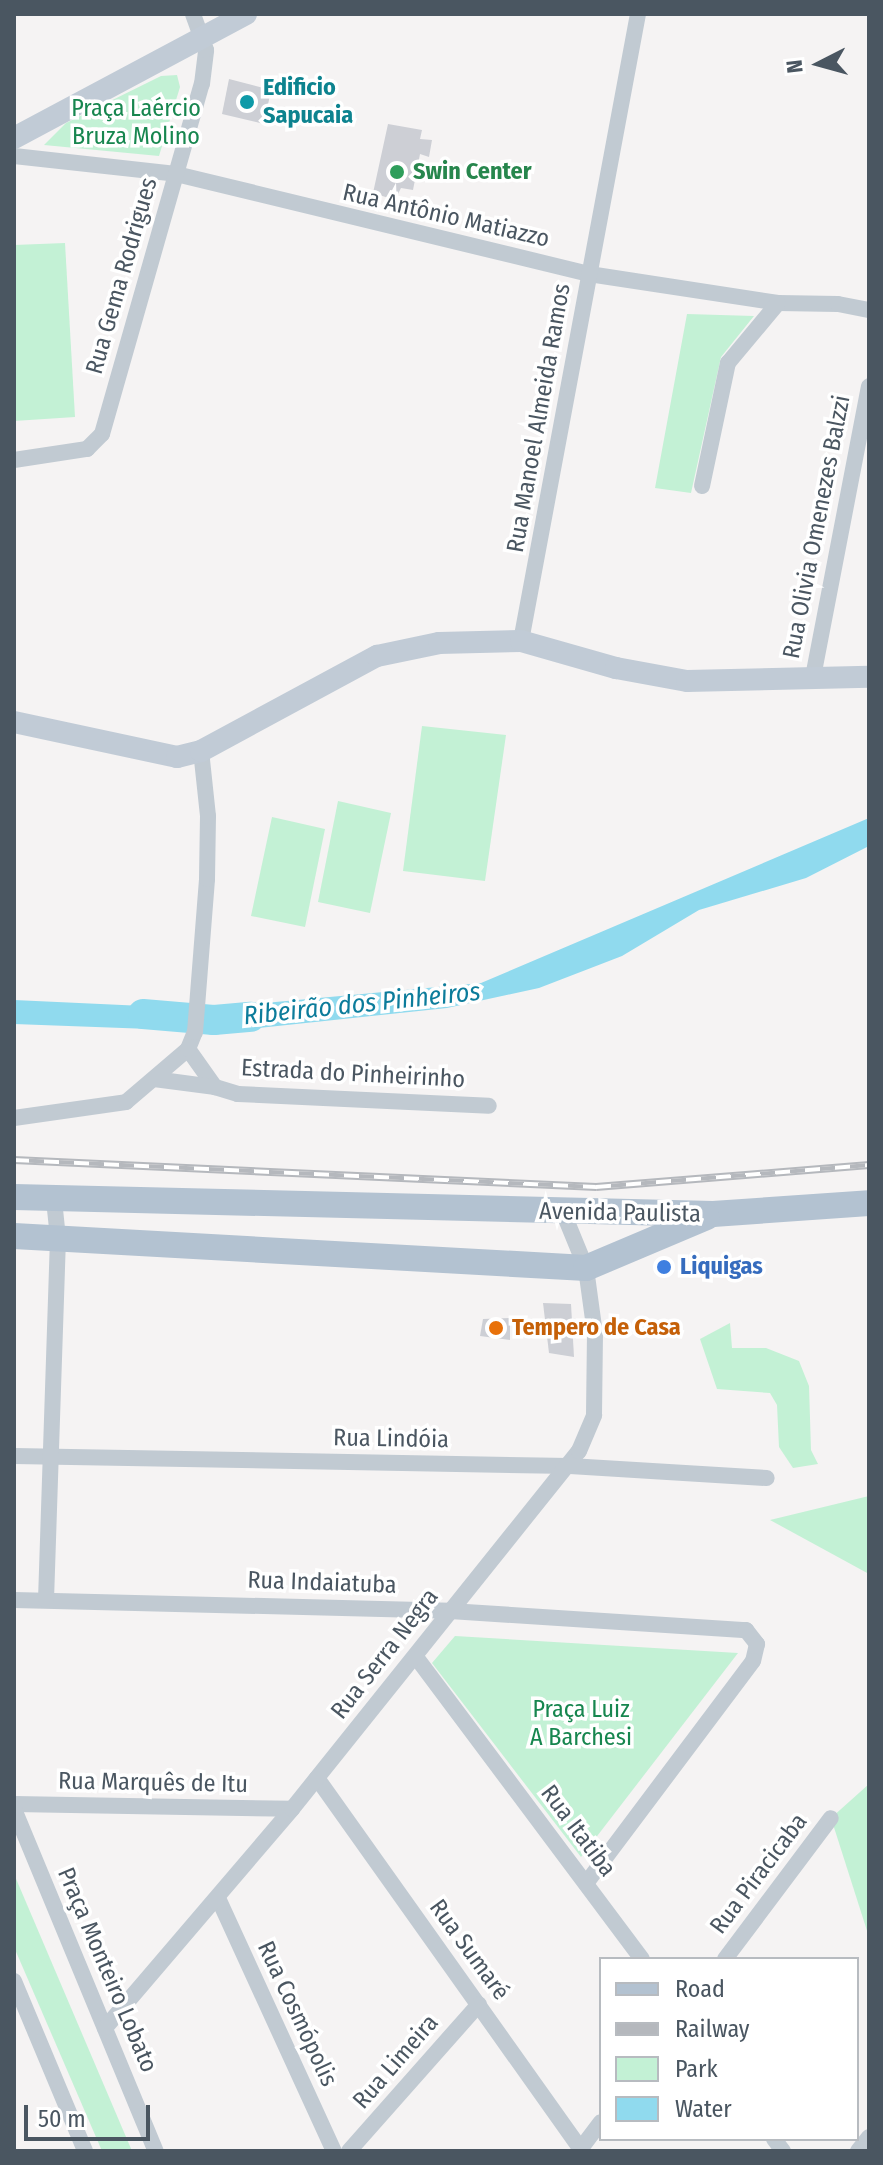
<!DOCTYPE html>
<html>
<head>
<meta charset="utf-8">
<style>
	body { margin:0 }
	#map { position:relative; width:883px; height:2165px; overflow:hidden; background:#f5f3f3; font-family:"Fira Sans Condensed",sans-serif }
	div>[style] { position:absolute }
	.green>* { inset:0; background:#c3f1d5 }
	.water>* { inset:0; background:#90daee }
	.river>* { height:30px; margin:-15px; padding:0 15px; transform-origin:15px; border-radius:15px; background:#90daee }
	.building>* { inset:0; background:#cdcfd5 }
	.minor>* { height:16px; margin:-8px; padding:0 8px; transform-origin:8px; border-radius:8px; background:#c1cad2 }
	.secondary>* { height:22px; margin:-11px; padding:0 11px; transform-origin:11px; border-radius:11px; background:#c1cbd6 }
	.primary>* { height:26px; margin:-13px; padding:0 13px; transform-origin:13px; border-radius:13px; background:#b3c2d1 }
	.rail>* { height:8px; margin-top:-4px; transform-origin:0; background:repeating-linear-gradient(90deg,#fff 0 15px,#b5b8bd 0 30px); box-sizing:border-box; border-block:2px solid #b5b8bd }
	.dots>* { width:22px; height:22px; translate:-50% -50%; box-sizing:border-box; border:4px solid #fff; border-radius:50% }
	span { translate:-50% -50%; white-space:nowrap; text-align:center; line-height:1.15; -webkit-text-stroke:7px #fff; paint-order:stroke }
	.culture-label { font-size:24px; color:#0d838f; font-weight:700 }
	.left { translate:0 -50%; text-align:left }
	.park-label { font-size:24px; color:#17864f }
	.leisure-label { font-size:24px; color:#27864d; font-weight:700 }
	.street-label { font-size:24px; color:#4a5661 }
	.shop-label { font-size:24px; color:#366cbe; font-weight:700 }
	.food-label { font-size:24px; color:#c56008; font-weight:700 }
	.water-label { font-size:26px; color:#0c7c9b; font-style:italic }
	.frame { position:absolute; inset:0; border:16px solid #4a5661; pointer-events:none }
	.legend { position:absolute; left:599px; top:1957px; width:260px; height:184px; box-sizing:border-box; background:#fff; border:2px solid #b7bbc0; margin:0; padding:10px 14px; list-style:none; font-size:24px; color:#4a5661 }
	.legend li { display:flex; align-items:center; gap:16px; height:40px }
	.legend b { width:40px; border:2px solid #b7bbc0 }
	.north { position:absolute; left:779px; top:24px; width:80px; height:80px; -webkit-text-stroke:6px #fff; paint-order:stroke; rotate:264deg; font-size:22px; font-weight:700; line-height:32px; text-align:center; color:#4a5661 }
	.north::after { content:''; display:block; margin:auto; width:28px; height:36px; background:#4a5661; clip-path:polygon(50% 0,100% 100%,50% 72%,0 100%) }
	.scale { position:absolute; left:24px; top:2105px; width:126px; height:36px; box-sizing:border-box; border:4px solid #4a5661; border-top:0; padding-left:10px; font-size:24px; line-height:28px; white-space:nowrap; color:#4a5661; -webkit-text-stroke:6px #fff; paint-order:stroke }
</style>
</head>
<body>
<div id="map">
	<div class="green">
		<div style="clip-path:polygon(177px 75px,180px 87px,159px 156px,44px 145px,66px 123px,161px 76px)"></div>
		<div style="clip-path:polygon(65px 243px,75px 417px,14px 421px,14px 245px)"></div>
		<div style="clip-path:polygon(687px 314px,754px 316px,721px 357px,691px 493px,655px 488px)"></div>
		<div style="clip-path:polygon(422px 726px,506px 735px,485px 881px,403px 871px)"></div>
		<div style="clip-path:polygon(338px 801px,391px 813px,370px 913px,318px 902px)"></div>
		<div style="clip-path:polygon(272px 817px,325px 829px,305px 927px,251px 916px)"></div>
		<div style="clip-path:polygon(730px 1323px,732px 1348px,766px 1348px,799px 1361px,809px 1386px,811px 1450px,818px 1464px,793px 1468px,779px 1447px,777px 1405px,770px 1393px,717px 1389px,700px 1339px)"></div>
		<div style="clip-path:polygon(869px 1496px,869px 1574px,770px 1520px)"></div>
		<div style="clip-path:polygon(455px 1636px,738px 1653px,581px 1857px,432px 1663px)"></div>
		<div style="clip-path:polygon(869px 1784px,869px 1937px,831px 1818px)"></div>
		<div style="clip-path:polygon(14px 1875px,14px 1874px,132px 2151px,102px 2151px,14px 1947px)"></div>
	</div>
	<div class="water">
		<div style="clip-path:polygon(869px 818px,869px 846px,806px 878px,699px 910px,622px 956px,539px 988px,447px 1008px,211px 1033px,210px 1008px,481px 983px)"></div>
		<div style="clip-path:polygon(14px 1000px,187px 1008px,177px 1030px,14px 1024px)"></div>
	</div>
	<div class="river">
		<div style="left:143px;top:1014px;width:71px;rotate:4.8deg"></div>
		<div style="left:214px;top:1020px;width:37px;rotate:-5deg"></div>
	</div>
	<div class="building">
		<div style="clip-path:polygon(229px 79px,271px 90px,264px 124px,222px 114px)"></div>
		<div style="clip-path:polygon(388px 124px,422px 130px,420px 139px,432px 140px,429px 157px,420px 154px,413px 190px,401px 188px,395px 200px,373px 193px)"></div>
		<div style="clip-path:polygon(543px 1303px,571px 1304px,574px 1357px,549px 1353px)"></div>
		<div style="clip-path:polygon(510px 1318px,510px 1340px,480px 1336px,483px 1319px)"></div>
	</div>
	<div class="minor">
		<div style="left:14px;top:156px;width:163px;rotate:6.3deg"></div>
		<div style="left:176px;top:174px;width:425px;rotate:13.6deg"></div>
		<div style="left:589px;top:274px;width:191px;rotate:8.7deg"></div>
		<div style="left:778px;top:303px;width:60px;rotate:1deg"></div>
		<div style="left:838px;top:304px;width:32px;rotate:11deg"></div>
		<div style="left:14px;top:460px;width:74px;rotate:-8.6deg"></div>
		<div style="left:87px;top:449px;width:21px;rotate:-45deg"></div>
		<div style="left:102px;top:434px;width:364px;rotate:-74.1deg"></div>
		<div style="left:202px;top:84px;width:34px;rotate:-83deg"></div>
		<div style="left:206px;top:50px;width:38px;rotate:-110deg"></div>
		<div style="left:702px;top:486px;width:126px;rotate:-78.1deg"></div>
		<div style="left:728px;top:363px;width:78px;rotate:-50.2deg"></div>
		<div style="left:521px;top:641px;width:638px;rotate:-79.43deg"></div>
		<div style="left:813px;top:677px;width:296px;rotate:-79.1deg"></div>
		<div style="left:188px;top:1049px;width:47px;rotate:54.6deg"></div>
		<div style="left:215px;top:1087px;width:24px;rotate:17deg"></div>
		<div style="left:238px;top:1094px;width:251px;rotate:2.7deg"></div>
		<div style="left:154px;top:1079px;width:62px;rotate:7.5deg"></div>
		<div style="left:14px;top:1118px;width:113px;rotate:-8.1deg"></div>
		<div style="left:126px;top:1102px;width:82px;rotate:-40.5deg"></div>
		<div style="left:188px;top:1049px;width:18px;rotate:-68deg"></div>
		<div style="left:195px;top:1032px;width:153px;rotate:-85.5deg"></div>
		<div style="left:207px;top:879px;width:63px;rotate:-89.1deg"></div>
		<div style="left:208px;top:816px;width:65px;rotate:-96.1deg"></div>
		<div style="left:14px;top:1456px;width:556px;rotate:1.03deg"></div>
		<div style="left:570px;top:1466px;width:197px;rotate:3.5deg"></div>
		<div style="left:14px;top:1600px;width:436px;rotate:1.4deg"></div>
		<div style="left:450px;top:1611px;width:297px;rotate:3.7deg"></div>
		<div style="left:746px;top:1630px;width:18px;rotate:52deg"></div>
		<div style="left:757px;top:1644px;width:17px;rotate:103deg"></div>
		<div style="left:753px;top:1661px;width:276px;rotate:126.9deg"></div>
		<div style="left:46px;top:1600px;width:362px;rotate:-88.1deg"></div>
		<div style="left:58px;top:1238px;width:38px;rotate:-96deg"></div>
		<div style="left:416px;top:1657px;width:377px;rotate:53.2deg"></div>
		<div style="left:317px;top:1778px;width:458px;rotate:54.6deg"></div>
		<div style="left:14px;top:1804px;width:278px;rotate:1deg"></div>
		<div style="left:14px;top:1809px;width:370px;rotate:67.5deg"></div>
		<div style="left:218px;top:1898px;width:278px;rotate:65.4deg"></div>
		<div style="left:725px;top:1959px;width:176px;rotate:-53.1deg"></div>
		<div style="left:14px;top:1981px;width:184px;rotate:67.3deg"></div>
		<div style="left:105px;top:2028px;width:288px;rotate:-49.5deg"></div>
		<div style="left:292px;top:1809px;width:459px;rotate:-51.3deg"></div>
		<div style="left:579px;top:1451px;width:39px;rotate:-67deg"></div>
		<div style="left:594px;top:1415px;width:81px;rotate:-89.3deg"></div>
		<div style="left:595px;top:1334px;width:67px;rotate:-97.8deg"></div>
		<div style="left:586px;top:1268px;width:61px;rotate:-112.3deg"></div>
		<div style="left:774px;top:2139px;width:15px;rotate:53deg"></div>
		<div style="left:349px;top:2151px;width:196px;rotate:-48.5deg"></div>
		<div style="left:579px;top:2151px;width:36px;rotate:-53deg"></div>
		<div style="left:858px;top:2151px;width:18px;rotate:-52deg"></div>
	</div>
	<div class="secondary">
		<div style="left:14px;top:138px;width:263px;rotate:-28.1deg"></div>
		<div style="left:14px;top:722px;width:167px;rotate:12.1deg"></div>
		<div style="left:177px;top:757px;width:25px;rotate:-14deg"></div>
		<div style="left:201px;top:751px;width:200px;rotate:-28.4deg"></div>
		<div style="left:377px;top:656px;width:63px;rotate:-11.8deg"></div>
		<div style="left:439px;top:643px;width:82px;rotate:-1.4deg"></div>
		<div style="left:521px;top:641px;width:99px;rotate:15.9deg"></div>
		<div style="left:616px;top:668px;width:72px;rotate:10.4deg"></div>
		<div style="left:687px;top:681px;width:182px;rotate:-1.3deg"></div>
	</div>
	<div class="primary">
		<div style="left:14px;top:1197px;width:699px;rotate:1.39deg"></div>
		<div style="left:713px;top:1214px;width:156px;rotate:-4deg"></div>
		<div style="left:14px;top:1236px;width:573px;rotate:3.2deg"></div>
		<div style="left:586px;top:1268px;width:131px;rotate:-22.9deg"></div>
	</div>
	<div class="rail">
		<div style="left:14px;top:1160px;width:583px;rotate:2.66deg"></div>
		<div style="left:596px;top:1187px;width:274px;rotate:-4.6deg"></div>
	</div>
	<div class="dots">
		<div style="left:247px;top:102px;background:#0f9aa8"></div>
		<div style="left:397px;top:172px;background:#2e9e5b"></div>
		<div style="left:664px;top:1267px;background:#3f7fe0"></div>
		<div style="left:496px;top:1328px;background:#e8710a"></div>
	</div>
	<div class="culture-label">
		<span class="left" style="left:263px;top:102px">Edificio<br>Sapucaia</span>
	</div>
	<div class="park-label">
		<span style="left:136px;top:123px">Praça Laércio<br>Bruza Molino</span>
		<span style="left:581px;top:1724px">Praça Luiz<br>A Barchesi</span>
	</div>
	<div class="leisure-label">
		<span class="left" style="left:413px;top:172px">Swin Center</span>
	</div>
	<div class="street-label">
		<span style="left:446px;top:216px;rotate:13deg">Rua Antônio Matiazzo</span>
		<span style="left:122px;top:276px;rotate:-74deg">Rua Gema Rodrigues</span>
		<span style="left:539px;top:418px;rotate:-80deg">Rua Manoel Almeida Ramos</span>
		<span style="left:817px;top:527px;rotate:-79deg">Rua Olivia Omenezes Balzzi</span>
		<span style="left:353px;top:1074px;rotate:3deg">Estrada do Pinheirinho</span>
		<span style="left:620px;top:1213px;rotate:1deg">Avenida Paulista</span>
		<span style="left:391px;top:1439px;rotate:1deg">Rua Lindóia</span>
		<span style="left:322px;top:1583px;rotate:2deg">Rua Indaiatuba</span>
		<span style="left:385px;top:1654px;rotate:-52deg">Rua Serra Negra</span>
		<span style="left:153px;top:1783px;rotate:1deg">Rua Marquês de Itu</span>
		<span style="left:578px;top:1831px;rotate:53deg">Rua Itatiba</span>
		<span style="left:759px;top:1874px;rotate:-53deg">Rua Piracicaba</span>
		<span style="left:469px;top:1950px;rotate:54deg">Rua Sumaré</span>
		<span style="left:107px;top:1970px;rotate:67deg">Praça Monteiro Lobato</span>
		<span style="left:297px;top:2014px;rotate:65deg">Rua Cosmópolis</span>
		<span style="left:396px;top:2062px;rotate:-49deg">Rua Limeira</span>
	</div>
	<div class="shop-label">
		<span class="left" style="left:680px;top:1267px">Liquigas</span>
	</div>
	<div class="food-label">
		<span class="left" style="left:512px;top:1328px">Tempero de Casa</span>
	</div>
	<div class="water-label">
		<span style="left:362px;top:1004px;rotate:-6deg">Ribeirão dos Pinheiros</span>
	</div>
	<div class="frame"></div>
	<ul class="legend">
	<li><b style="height:10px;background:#b3c2d1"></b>Road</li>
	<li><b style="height:10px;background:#b5b8bd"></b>Railway</li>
	<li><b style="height:22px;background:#c3f1d5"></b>Park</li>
	<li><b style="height:22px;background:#90daee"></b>Water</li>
	</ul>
	<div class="north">N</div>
	<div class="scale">50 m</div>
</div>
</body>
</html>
